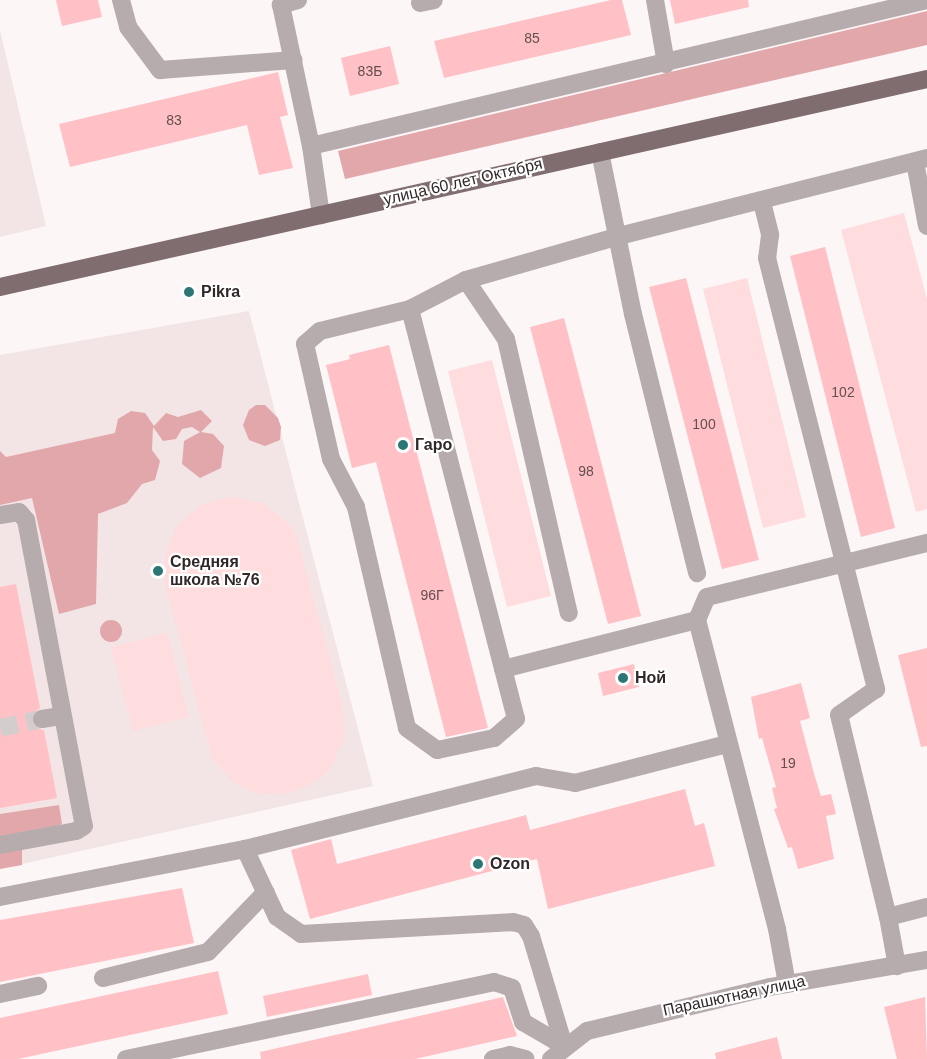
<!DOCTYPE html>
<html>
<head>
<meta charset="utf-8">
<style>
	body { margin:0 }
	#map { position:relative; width:927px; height:1059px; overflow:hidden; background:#fcf6f7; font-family:Helvetica,sans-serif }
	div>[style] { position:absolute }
	.built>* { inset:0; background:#f3e5e6 }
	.green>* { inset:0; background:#ffdcde }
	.forest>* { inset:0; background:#e2a7ab }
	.round { border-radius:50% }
	.building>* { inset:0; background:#ffc1c6 }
	.minor-tunnel>* { height:18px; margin-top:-9px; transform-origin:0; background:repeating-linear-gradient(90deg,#d3cdce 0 18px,transparent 0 27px) }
	.minor>* { height:18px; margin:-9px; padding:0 9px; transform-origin:9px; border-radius:9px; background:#b7acad }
	.major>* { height:18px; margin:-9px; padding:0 9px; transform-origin:9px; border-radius:9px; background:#806d6f }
	.dots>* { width:16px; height:16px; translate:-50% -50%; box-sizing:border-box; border:3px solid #fff; border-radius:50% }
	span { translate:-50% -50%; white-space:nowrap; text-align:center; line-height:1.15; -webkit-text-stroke:4.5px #fff; paint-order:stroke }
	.number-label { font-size:14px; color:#644e50 }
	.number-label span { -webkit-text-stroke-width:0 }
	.street-label { font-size:16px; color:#312728 }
	.poi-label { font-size:16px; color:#312728; font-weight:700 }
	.left { translate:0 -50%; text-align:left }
</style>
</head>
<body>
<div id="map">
	<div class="built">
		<div style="clip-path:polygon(0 30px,46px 226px,0 237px)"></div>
		<div style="clip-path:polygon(249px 311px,373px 786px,0 869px,0 355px)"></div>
	</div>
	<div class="green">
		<div style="clip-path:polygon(904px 213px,927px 299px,927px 509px,916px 512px,841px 230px)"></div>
		<div style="clip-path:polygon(747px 278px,806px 517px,763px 528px,703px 289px)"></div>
		<div style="clip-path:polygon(492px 360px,551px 596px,507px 607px,448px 371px)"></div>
		<div style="clip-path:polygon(231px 497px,262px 503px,287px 522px,296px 535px,343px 708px,344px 739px,331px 767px,320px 779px,292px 793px,261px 794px,246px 789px,232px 781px,212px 758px,165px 584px,165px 554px,177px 525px,201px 505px)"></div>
		<div style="clip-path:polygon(167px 633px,189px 717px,133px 731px,111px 647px)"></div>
	</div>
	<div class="forest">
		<div style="clip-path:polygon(927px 11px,927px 45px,345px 179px,338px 151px)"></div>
		<div style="clip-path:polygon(256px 405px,265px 405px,278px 418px,281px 427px,280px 440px,265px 446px,249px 440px,243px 425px,249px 410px)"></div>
		<div style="clip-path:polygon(201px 410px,212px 421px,201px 432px,213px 434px,224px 446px,221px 468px,200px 478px,182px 464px,184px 441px,200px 432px,192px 427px,182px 429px,176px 439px,163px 441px,153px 427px,152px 450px,160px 461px,155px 480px,142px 484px,127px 503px,98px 514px,96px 604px,59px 614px,32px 498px,0 505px,0 451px,6px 457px,115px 433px,118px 419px,131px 411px,145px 413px,154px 426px,166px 413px,178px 417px)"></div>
		<div class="round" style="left:100px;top:620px;width:22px;height:22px"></div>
		<div style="clip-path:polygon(59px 805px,62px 824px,37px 834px,22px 848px,22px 865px,0 869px,0 814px)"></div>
	</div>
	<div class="building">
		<div style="clip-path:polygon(56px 0,98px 0,102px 17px,62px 26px)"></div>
		<div style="clip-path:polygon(611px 0,622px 0,631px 35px,444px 78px,434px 41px)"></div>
		<div style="clip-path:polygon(670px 0,748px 0,749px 7px,675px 24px)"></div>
		<div style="clip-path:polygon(390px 46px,399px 84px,350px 96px,341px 58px)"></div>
		<div style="clip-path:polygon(278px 72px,288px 115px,280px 117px,293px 168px,259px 175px,247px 125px,70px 167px,59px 124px)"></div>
		<div style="clip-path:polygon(825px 247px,895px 528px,861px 537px,790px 256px)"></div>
		<div style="clip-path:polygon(686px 278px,759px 560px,722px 569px,649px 287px)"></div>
		<div style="clip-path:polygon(564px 318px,641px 616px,608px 624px,530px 327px)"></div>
		<div style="clip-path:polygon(389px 345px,488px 728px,446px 737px,376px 462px,352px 468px,326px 365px,350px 359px,349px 355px)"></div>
		<div style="clip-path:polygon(16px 584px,40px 708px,32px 714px,31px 721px,37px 729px,44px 730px,57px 798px,0 808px,0 587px)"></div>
		<div style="clip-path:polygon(927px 648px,927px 746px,921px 747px,898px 655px)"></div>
		<div style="clip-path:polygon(634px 664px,639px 687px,603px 696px,598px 673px)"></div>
		<div style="clip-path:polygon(801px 683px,810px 718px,800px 721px,815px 777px,821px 796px,831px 794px,836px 814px,826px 816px,834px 859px,798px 869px,792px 847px,788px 848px,774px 809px,777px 808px,772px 788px,776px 787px,762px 738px,759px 739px,751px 697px)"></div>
		<div style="clip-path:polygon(685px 789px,695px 826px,704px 823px,715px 866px,548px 909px,537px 859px,310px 919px,291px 850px,331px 839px,337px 864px,526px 815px,530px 830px)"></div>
		<div style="clip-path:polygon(182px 888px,194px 943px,0 982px,0 920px)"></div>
		<div style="clip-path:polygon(218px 971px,228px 1014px,18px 1059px,0 1059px,0 1018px)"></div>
		<div style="clip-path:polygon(368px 974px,372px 995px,267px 1017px,263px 996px)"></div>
		<div style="clip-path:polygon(503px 997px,517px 1036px,415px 1059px,261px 1059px,260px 1052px)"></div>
		<div style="clip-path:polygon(925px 997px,927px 1059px,897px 1059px,884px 1007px)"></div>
		<div style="clip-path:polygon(777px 1037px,782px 1059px,716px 1059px,715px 1053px)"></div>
	</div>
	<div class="minor-tunnel">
		<div style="left:0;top:728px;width:43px;rotate:-12.1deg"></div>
	</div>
	<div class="minor">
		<div style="left:121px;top:0;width:28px;rotate:75deg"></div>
		<div style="left:128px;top:27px;width:54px;rotate:53.3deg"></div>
		<div style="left:160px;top:70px;width:134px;rotate:-4.3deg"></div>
		<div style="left:298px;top:0;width:18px;rotate:164deg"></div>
		<div style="left:281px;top:5px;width:144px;rotate:78deg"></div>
		<div style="left:311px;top:146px;width:70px;rotate:81.8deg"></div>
		<div style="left:655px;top:0;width:65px;rotate:80.2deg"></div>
		<div style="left:420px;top:3px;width:14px;rotate:-12deg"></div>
		<div style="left:311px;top:146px;width:633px;rotate:-13.33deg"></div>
		<div style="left:600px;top:152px;width:165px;rotate:78.5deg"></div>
		<div style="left:633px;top:314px;width:267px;rotate:76.1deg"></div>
		<div style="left:915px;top:162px;width:65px;rotate:79.4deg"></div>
		<div style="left:762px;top:202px;width:34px;rotate:76deg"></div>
		<div style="left:770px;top:235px;width:23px;rotate:97deg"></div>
		<div style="left:767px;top:258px;width:445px;rotate:75.8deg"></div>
		<div style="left:876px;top:689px;width:45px;rotate:144.9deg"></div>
		<div style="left:839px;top:715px;width:208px;rotate:76.4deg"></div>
		<div style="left:888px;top:917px;width:50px;rotate:79.6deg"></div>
		<div style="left:466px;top:280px;width:71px;rotate:55.9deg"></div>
		<div style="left:506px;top:339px;width:281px;rotate:77.1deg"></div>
		<div style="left:410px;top:309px;width:423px;rotate:75.5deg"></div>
		<div style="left:516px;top:719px;width:29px;rotate:139deg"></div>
		<div style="left:494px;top:738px;width:58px;rotate:168.1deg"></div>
		<div style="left:437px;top:750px;width:37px;rotate:-144deg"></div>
		<div style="left:407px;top:728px;width:227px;rotate:-103deg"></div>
		<div style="left:356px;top:507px;width:54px;rotate:-117.5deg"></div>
		<div style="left:331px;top:459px;width:118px;rotate:-102.7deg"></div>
		<div style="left:305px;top:344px;width:20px;rotate:-41deg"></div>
		<div style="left:320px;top:331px;width:93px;rotate:-13.7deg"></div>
		<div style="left:410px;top:309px;width:63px;rotate:-27.4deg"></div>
		<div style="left:466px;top:280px;width:159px;rotate:-16deg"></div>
		<div style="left:619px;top:236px;width:318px;rotate:-14.2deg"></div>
		<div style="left:0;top:515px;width:19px;rotate:-9deg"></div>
		<div style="left:19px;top:512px;width:11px;rotate:49deg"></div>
		<div style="left:26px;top:520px;width:311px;rotate:79.3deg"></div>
		<div style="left:84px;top:826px;width:9px;rotate:148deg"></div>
		<div style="left:76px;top:831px;width:77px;rotate:169.6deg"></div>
		<div style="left:503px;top:669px;width:200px;rotate:-14.2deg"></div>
		<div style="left:42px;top:719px;width:20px;rotate:-9deg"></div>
		<div style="left:245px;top:849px;width:75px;rotate:64.8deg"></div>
		<div style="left:277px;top:917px;width:29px;rotate:35deg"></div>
		<div style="left:301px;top:934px;width:212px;rotate:-3.2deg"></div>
		<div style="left:513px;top:922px;width:11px;rotate:15deg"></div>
		<div style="left:524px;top:925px;width:13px;rotate:58deg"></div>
		<div style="left:531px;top:936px;width:115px;rotate:73.3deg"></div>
		<div style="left:0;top:897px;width:250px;rotate:-11.1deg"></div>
		<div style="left:245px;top:849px;width:300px;rotate:-14.1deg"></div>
		<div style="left:536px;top:776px;width:40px;rotate:10deg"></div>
		<div style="left:575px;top:783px;width:157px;rotate:-14.4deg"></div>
		<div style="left:888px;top:917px;width:40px;rotate:-14.4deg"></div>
		<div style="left:103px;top:978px;width:108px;rotate:-13.9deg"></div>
		<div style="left:208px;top:952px;width:83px;rotate:-46deg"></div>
		<div style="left:787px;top:984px;width:56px;rotate:-100.3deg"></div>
		<div style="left:777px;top:929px;width:319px;rotate:-104.5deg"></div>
		<div style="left:697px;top:620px;width:25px;rotate:-67deg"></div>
		<div style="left:707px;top:597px;width:227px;rotate:-13.8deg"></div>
		<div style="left:0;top:994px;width:39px;rotate:-12deg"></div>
		<div style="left:126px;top:1059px;width:376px;rotate:-11.8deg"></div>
		<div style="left:494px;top:982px;width:19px;rotate:18deg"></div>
		<div style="left:512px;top:988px;width:36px;rotate:72deg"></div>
		<div style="left:523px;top:1022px;width:48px;rotate:30.3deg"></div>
		<div style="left:493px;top:1059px;width:17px;rotate:-13deg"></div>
		<div style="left:510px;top:1055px;width:16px;rotate:14deg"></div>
		<div style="left:551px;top:1059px;width:46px;rotate:-37.9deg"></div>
		<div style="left:587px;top:1031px;width:188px;rotate:-13.5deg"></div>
		<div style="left:770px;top:987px;width:159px;rotate:-9.8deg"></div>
	</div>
	<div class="major">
		<div style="left:0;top:287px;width:950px;rotate:-12.65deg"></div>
	</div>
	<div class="dots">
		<div style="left:189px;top:292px;background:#2c7675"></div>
		<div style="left:403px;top:445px;background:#2c7675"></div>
		<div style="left:158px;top:571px;background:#2c7675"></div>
		<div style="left:623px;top:678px;background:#2c7675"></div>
		<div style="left:478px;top:864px;background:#2c7675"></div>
	</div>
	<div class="number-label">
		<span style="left:532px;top:38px">85</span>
		<span style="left:370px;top:71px">83Б</span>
		<span style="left:174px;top:120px">83</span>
		<span style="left:843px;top:392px">102</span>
		<span style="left:704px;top:424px">100</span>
		<span style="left:586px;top:471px">98</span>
		<span style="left:432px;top:595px">96Г</span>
		<span style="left:788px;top:763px">19</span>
	</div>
	<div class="street-label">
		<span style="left:463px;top:182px;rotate:-13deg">улица 60 лет Октября</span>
		<span style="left:734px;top:996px;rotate:-12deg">Парашютная улица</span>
	</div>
	<div class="poi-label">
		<span class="left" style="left:201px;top:292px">Pikra</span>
		<span class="left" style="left:415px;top:445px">Гаро</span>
		<span class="left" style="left:170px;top:571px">Средняя<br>школа №76</span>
		<span class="left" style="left:635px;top:678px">Ной</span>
		<span class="left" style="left:490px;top:864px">Ozon</span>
	</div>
</div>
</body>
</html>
